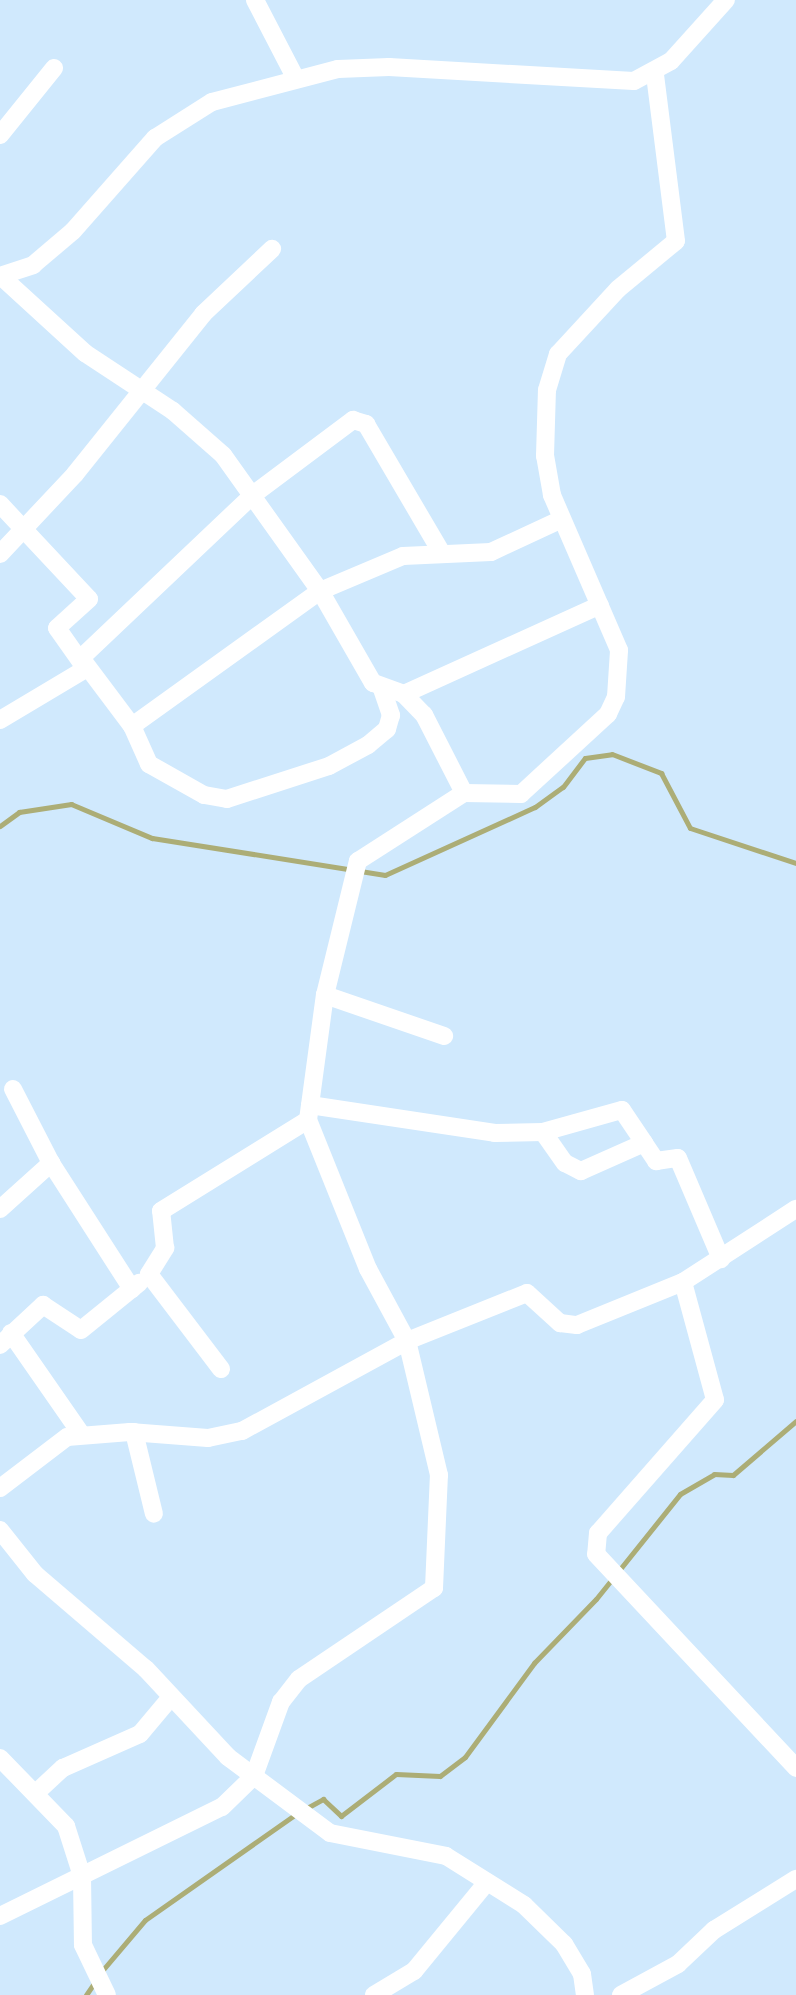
<!DOCTYPE html>
<html>
<head>
<meta charset="utf-8">
<style>
	body { margin:0 }
	#map { position:relative; width:796px; height:1995px; overflow:hidden; background:#d0e9fd; font-family:Inter,sans-serif }
	div>[style] { position:absolute }
	.stream>* { height:5px; margin:-2.5px; padding:0 2.5px; transform-origin:2.5px; border-radius:2.5px; background:#acad76 }
	.minor>* { height:18px; margin:-9px; padding:0 9px; transform-origin:9px; border-radius:9px; background:#fff }
	span { translate:-50% -50%; white-space:nowrap; text-align:center; line-height:1.15; -webkit-text-stroke:7px #fff; paint-order:stroke }
</style>
</head>
<body>
<div id="map">
	<div class="stream">
		<div style="left:0;top:826px;width:24px;rotate:-36deg"></div>
		<div style="left:19px;top:812px;width:53px;rotate:-8.7deg"></div>
		<div style="left:71px;top:804px;width:88px;rotate:22.8deg"></div>
		<div style="left:152px;top:838px;width:236px;rotate:9deg"></div>
		<div style="left:385px;top:875px;width:165px;rotate:-24.4deg"></div>
		<div style="left:535px;top:807px;width:34px;rotate:-36deg"></div>
		<div style="left:563px;top:787px;width:36px;rotate:-53deg"></div>
		<div style="left:585px;top:758px;width:27px;rotate:-8deg"></div>
		<div style="left:612px;top:754px;width:53px;rotate:21.2deg"></div>
		<div style="left:661px;top:773px;width:62px;rotate:62.2deg"></div>
		<div style="left:690px;top:828px;width:112px;rotate:18.3deg"></div>
		<div style="left:305px;top:1809px;width:21px;rotate:-29deg"></div>
		<div style="left:323px;top:1799px;width:25px;rotate:43deg"></div>
		<div style="left:341px;top:1816px;width:69px;rotate:-37.4deg"></div>
		<div style="left:396px;top:1774px;width:44px;rotate:2.6deg"></div>
		<div style="left:440px;top:1776px;width:31px;rotate:-37deg"></div>
		<div style="left:465px;top:1757px;width:117px;rotate:-53.7deg"></div>
		<div style="left:534px;top:1663px;width:89px;rotate:-45.9deg"></div>
		<div style="left:596px;top:1599px;width:134px;rotate:-51.3deg"></div>
		<div style="left:680px;top:1494px;width:39px;rotate:-30deg"></div>
		<div style="left:714px;top:1474px;width:19px;rotate:3deg"></div>
		<div style="left:733px;top:1475px;width:83px;rotate:-40.6deg"></div>
		<div style="left:101px;top:1972px;width:68px;rotate:-49.8deg"></div>
		<div style="left:145px;top:1920px;width:184px;rotate:-35.1deg"></div>
		<div style="left:86px;top:1995px;width:18px;rotate:-56deg"></div>
	</div>
	<div class="minor">
		<div style="left:255px;top:0;width:89px;rotate:62.6deg"></div>
		<div style="left:0;top:135px;width:86px;rotate:-51.1deg"></div>
		<div style="left:0;top:276px;width:35px;rotate:-18deg"></div>
		<div style="left:33px;top:265px;width:52px;rotate:-40.4deg"></div>
		<div style="left:73px;top:231px;width:124px;rotate:-48.6deg"></div>
		<div style="left:155px;top:138px;width:67px;rotate:-32.3deg"></div>
		<div style="left:212px;top:102px;width:130px;rotate:-14.7deg"></div>
		<div style="left:338px;top:69px;width:51px;rotate:-2.2deg"></div>
		<div style="left:389px;top:67px;width:245px;rotate:3.3deg"></div>
		<div style="left:634px;top:81px;width:42px;rotate:-28.4deg"></div>
		<div style="left:671px;top:61px;width:82px;rotate:-48deg"></div>
		<div style="left:0;top:504px;width:130px;rotate:46.9deg"></div>
		<div style="left:89px;top:599px;width:43px;rotate:137.8deg"></div>
		<div style="left:57px;top:628px;width:42px;rotate:54.8deg"></div>
		<div style="left:0;top:554px;width:110px;rotate:-46.8deg"></div>
		<div style="left:75px;top:474px;width:205px;rotate:-51.3deg"></div>
		<div style="left:203px;top:314px;width:95px;rotate:-43.3deg"></div>
		<div style="left:382px;top:689px;width:28px;rotate:71deg"></div>
		<div style="left:391px;top:715px;width:15px;rotate:106deg"></div>
		<div style="left:387px;top:729px;width:25px;rotate:140deg"></div>
		<div style="left:368px;top:745px;width:44px;rotate:151.7deg"></div>
		<div style="left:329px;top:766px;width:107px;rotate:162.1deg"></div>
		<div style="left:227px;top:799px;width:23px;rotate:-170deg"></div>
		<div style="left:204px;top:795px;width:63px;rotate:-150.6deg"></div>
		<div style="left:149px;top:764px;width:42px;rotate:-114.1deg"></div>
		<div style="left:132px;top:726px;width:85px;rotate:-126.9deg"></div>
		<div style="left:81px;top:658px;width:238px;rotate:-43.5deg"></div>
		<div style="left:254px;top:494px;width:124px;rotate:-36.8deg"></div>
		<div style="left:353px;top:420px;width:14px;rotate:17deg"></div>
		<div style="left:366px;top:424px;width:148px;rotate:59.6deg"></div>
		<div style="left:404px;top:694px;width:215px;rotate:-24.4deg"></div>
		<div style="left:0;top:720px;width:98px;rotate:-30.8deg"></div>
		<div style="left:132px;top:726px;width:231px;rotate:-35.7deg"></div>
		<div style="left:320px;top:591px;width:90px;rotate:-22.9deg"></div>
		<div style="left:403px;top:556px;width:88px;rotate:-2.6deg"></div>
		<div style="left:491px;top:552px;width:78px;rotate:-24.9deg"></div>
		<div style="left:464px;top:793px;width:57px;rotate:1deg"></div>
		<div style="left:521px;top:794px;width:118px;rotate:-42.6deg"></div>
		<div style="left:608px;top:714px;width:19px;rotate:-65deg"></div>
		<div style="left:616px;top:697px;width:47px;rotate:-86.3deg"></div>
		<div style="left:619px;top:650px;width:169px;rotate:-113.4deg"></div>
		<div style="left:552px;top:495px;width:40px;rotate:-100deg"></div>
		<div style="left:545px;top:456px;width:66px;rotate:-88.3deg"></div>
		<div style="left:547px;top:390px;width:38px;rotate:-73deg"></div>
		<div style="left:558px;top:354px;width:88px;rotate:-47.3deg"></div>
		<div style="left:618px;top:289px;width:75px;rotate:-39.6deg"></div>
		<div style="left:676px;top:241px;width:168px;rotate:-97.2deg"></div>
		<div style="left:325px;top:995px;width:126px;rotate:19deg"></div>
		<div style="left:13px;top:1089px;width:83px;rotate:62.8deg"></div>
		<div style="left:51px;top:1163px;width:150px;rotate:57.3deg"></div>
		<div style="left:310px;top:1105px;width:187px;rotate:8.6deg"></div>
		<div style="left:495px;top:1133px;width:48px;rotate:-1.2deg"></div>
		<div style="left:543px;top:1132px;width:38px;rotate:55deg"></div>
		<div style="left:565px;top:1163px;width:18px;rotate:27deg"></div>
		<div style="left:581px;top:1171px;width:69px;rotate:-24deg"></div>
		<div style="left:644px;top:1143px;width:22px;rotate:56deg"></div>
		<div style="left:656px;top:1161px;width:22px;rotate:-8deg"></div>
		<div style="left:678px;top:1158px;width:110px;rotate:66.9deg"></div>
		<div style="left:543px;top:1132px;width:82px;rotate:-15.6deg"></div>
		<div style="left:622px;top:1110px;width:40px;rotate:56deg"></div>
		<div style="left:0;top:1209px;width:69px;rotate:-42deg"></div>
		<div style="left:683px;top:1282px;width:122px;rotate:74.8deg"></div>
		<div style="left:715px;top:1400px;width:177px;rotate:131.3deg"></div>
		<div style="left:598px;top:1533px;width:21px;rotate:95deg"></div>
		<div style="left:596px;top:1554px;width:293px;rotate:46.9deg"></div>
		<div style="left:11px;top:1333px;width:124px;rotate:55.2deg"></div>
		<div style="left:0;top:1345px;width:59px;rotate:-42.9deg"></div>
		<div style="left:43px;top:1305px;width:45px;rotate:33.3deg"></div>
		<div style="left:81px;top:1330px;width:75px;rotate:-39deg"></div>
		<div style="left:221px;top:1369px;width:119px;rotate:-127.2deg"></div>
		<div style="left:149px;top:1274px;width:31px;rotate:-58deg"></div>
		<div style="left:165px;top:1248px;width:37px;rotate:-96deg"></div>
		<div style="left:161px;top:1211px;width:173px;rotate:-31.8deg"></div>
		<div style="left:134px;top:1432px;width:84px;rotate:76.3deg"></div>
		<div style="left:0;top:1488px;width:84px;rotate:-37.3deg"></div>
		<div style="left:67px;top:1437px;width:63px;rotate:-4.5deg"></div>
		<div style="left:130px;top:1432px;width:78px;rotate:4.4deg"></div>
		<div style="left:208px;top:1438px;width:35px;rotate:-12deg"></div>
		<div style="left:242px;top:1431px;width:188px;rotate:-28.6deg"></div>
		<div style="left:407px;top:1341px;width:129px;rotate:-21.8deg"></div>
		<div style="left:527px;top:1293px;width:45px;rotate:42.3deg"></div>
		<div style="left:560px;top:1323px;width:17px;rotate:7deg"></div>
		<div style="left:577px;top:1325px;width:114px;rotate:-22.1deg"></div>
		<div style="left:683px;top:1282px;width:135px;rotate:-32.9deg"></div>
		<div style="left:0;top:1530px;width:56px;rotate:51.5deg"></div>
		<div style="left:35px;top:1574px;width:146px;rotate:40.6deg"></div>
		<div style="left:146px;top:1669px;width:120px;rotate:47deg"></div>
		<div style="left:228px;top:1757px;width:127px;rotate:36.7deg"></div>
		<div style="left:330px;top:1833px;width:118px;rotate:11.2deg"></div>
		<div style="left:446px;top:1856px;width:92px;rotate:32.1deg"></div>
		<div style="left:524px;top:1905px;width:56px;rotate:44.3deg"></div>
		<div style="left:564px;top:1944px;width:35px;rotate:59deg"></div>
		<div style="left:582px;top:1974px;width:21px;rotate:82deg"></div>
		<div style="left:0;top:1758px;width:95px;rotate:45.9deg"></div>
		<div style="left:66px;top:1826px;width:52px;rotate:72.3deg"></div>
		<div style="left:82px;top:1876px;width:69px;rotate:89.2deg"></div>
		<div style="left:83px;top:1945px;width:55px;rotate:64.4deg"></div>
		<div style="left:38px;top:1791px;width:34px;rotate:-43deg"></div>
		<div style="left:63px;top:1768px;width:84px;rotate:-23.8deg"></div>
		<div style="left:140px;top:1734px;width:48px;rotate:-50deg"></div>
		<div style="left:0;top:1916px;width:247px;rotate:-26.2deg"></div>
		<div style="left:222px;top:1807px;width:45px;rotate:-44.1deg"></div>
		<div style="left:254px;top:1776px;width:79px;rotate:-70deg"></div>
		<div style="left:281px;top:1702px;width:29px;rotate:-52deg"></div>
		<div style="left:299px;top:1679px;width:163px;rotate:-34deg"></div>
		<div style="left:434px;top:1588px;width:113px;rotate:-87.5deg"></div>
		<div style="left:439px;top:1475px;width:138px;rotate:-103.4deg"></div>
		<div style="left:407px;top:1341px;width:82px;rotate:-118.4deg"></div>
		<div style="left:368px;top:1269px;width:161px;rotate:-111.9deg"></div>
		<div style="left:308px;top:1120px;width:126px;rotate:-82.3deg"></div>
		<div style="left:325px;top:995px;width:138px;rotate:-76.2deg"></div>
		<div style="left:358px;top:861px;width:126px;rotate:-32.7deg"></div>
		<div style="left:464px;top:793px;width:88px;rotate:-117.1deg"></div>
		<div style="left:424px;top:715px;width:29px;rotate:-134deg"></div>
		<div style="left:404px;top:694px;width:33px;rotate:-160deg"></div>
		<div style="left:373px;top:683px;width:106px;rotate:-119.9deg"></div>
		<div style="left:320px;top:591px;width:167px;rotate:-125.5deg"></div>
		<div style="left:223px;top:455px;width:67px;rotate:-138.7deg"></div>
		<div style="left:173px;top:411px;width:105px;rotate:-146.6deg"></div>
		<div style="left:85px;top:353px;width:111px;rotate:-137.6deg"></div>
		<div style="left:374px;top:1995px;width:47px;rotate:-31deg"></div>
		<div style="left:414px;top:1971px;width:115px;rotate:-50.6deg"></div>
		<div style="left:621px;top:1995px;width:65px;rotate:-28.5deg"></div>
		<div style="left:678px;top:1964px;width:50px;rotate:-43.4deg"></div>
		<div style="left:714px;top:1930px;width:97px;rotate:-31.9deg"></div>
	</div>
</div>
</body>
</html>
